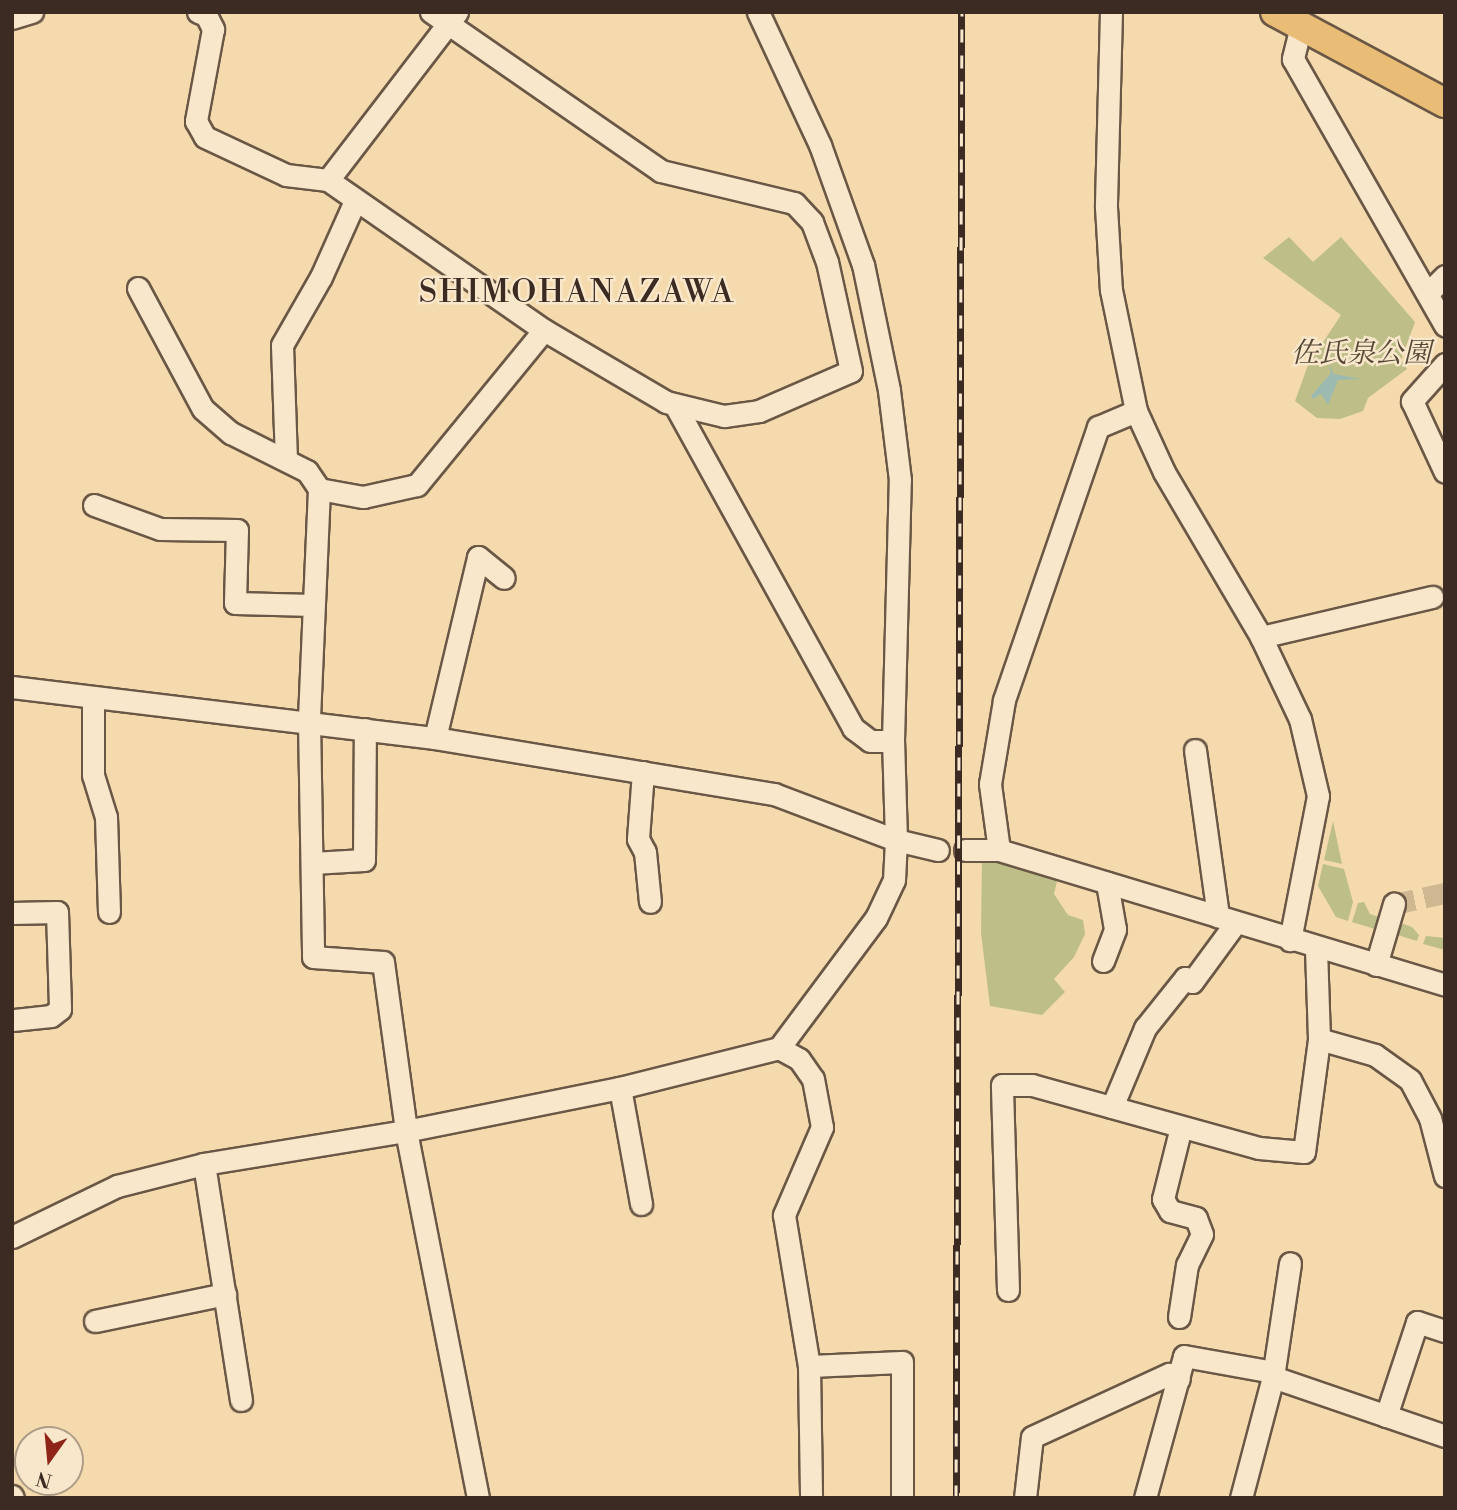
<!DOCTYPE html>
<html>
<head>
<meta charset="utf-8">
<style>
	body { margin:0 }
	#map { position:relative; width:1457px; height:1510px; overflow:hidden; background:#f4daad; font-family:"Libre Bodoni","Noto Serif JP",serif }
	div>[style] { position:absolute }
	.green>* { inset:0; background:#bebf88 }
	.water>* { inset:0; background:#9cbab0 }
	.minor-tunnel>* { height:21px; margin-top:-10.5px; transform-origin:0; background:repeating-linear-gradient(90deg,#cfb791 0 21px,transparent 0 31px) }
	.roads { filter:drop-shadow(2px 0 #6a5746) drop-shadow(-2px 0 #6a5746) drop-shadow(0 2px #6a5746) drop-shadow(0 -2px #6a5746) }
	.minor>* { height:21px; margin:-10.5px; padding:0 10.5px; transform-origin:10.5px; border-radius:10.5px; background:#f8e7ca }
	.major>* { height:28px; margin:-14px; padding:0 14px; transform-origin:14px; border-radius:14px; background:#eabd76 }
	.rail>* { height:7px; margin-top:-3.5px; transform-origin:0; background:repeating-linear-gradient(90deg,#f8e7ca 0 13px,#3c2b23 0 26px); box-sizing:border-box; border-block:2px solid #3c2b23 }
	span { translate:-50% -50%; white-space:nowrap; text-align:center; line-height:1.15; -webkit-text-stroke:5px #f8e7ca; paint-order:stroke }
	.park-label { font-size:28px; color:#564937; font-style:italic }
	.quarter-label { font-size:32px; color:#3c2b23; letter-spacing:2px }
	.frame { position:absolute; inset:0; border:14px solid #3c2b23; pointer-events:none }
	.north { position:absolute; left:14px; top:1426px; width:70px; height:70px; box-sizing:border-box; background:#f8e7ca; border:2px solid #ad9c87; border-radius:50%; rotate:195deg; font-size:19px; font-weight:700; line-height:28px; text-align:center; color:#3c2b23 }
	.north::after { content:''; display:block; margin:auto; width:24px; height:32px; background:#8f2418; clip-path:polygon(50% 0,100% 100%,50% 72%,0 100%) }
</style>
</head>
<body>
<div id="map">
	<div class="green">
		<div style="clip-path:polygon(1289px 237px,1313px 262px,1341px 237px,1415px 322px,1401px 360px,1407px 369px,1368px 398px,1363px 411px,1340px 419px,1317px 418px,1295px 401px,1308px 365px,1341px 315px,1263px 258px)"></div>
		<div style="clip-path:polygon(1333px 821px,1342px 864px,1324px 860px)"></div>
		<div style="clip-path:polygon(982px 858px,1058px 877px,1054px 894px,1068px 915px,1083px 920px,1085px 934px,1074px 957px,1054px 979px,1065px 992px,1042px 1015px,990px 1006px,981px 933px)"></div>
		<div style="clip-path:polygon(1323px 864px,1344px 869px,1353px 902px,1348px 921px,1336px 917px,1318px 886px)"></div>
		<div style="clip-path:polygon(1364px 902px,1370px 914px,1382px 918px,1378px 930px,1352px 922px,1358px 903px)"></div>
		<div style="clip-path:polygon(1395px 921px,1412px 927px,1419px 935px,1417px 941px,1391px 933px)"></div>
		<div style="clip-path:polygon(1426px 936px,1445px 938px,1445px 950px,1423px 944px)"></div>
	</div>
	<div class="water">
		<div style="clip-path:polygon(1329px 364px,1334px 374px,1361px 379px,1338px 380px,1328px 405px,1321px 394px,1313px 399px,1311px 396px,1331px 373px)"></div>
	</div>
	<div class="minor-tunnel">
		<div style="left:1394px;top:904px;width:52px;rotate:-12.2deg"></div>
	</div>
	<div class="roads">
		<div class="minor">
			<div style="left:198px;top:12px;width:9px;rotate:21deg"></div>
			<div style="left:206px;top:15px;width:16px;rotate:63deg"></div>
			<div style="left:213px;top:29px;width:94px;rotate:100.5deg"></div>
			<div style="left:196px;top:121px;width:18px;rotate:61deg"></div>
			<div style="left:205px;top:137px;width:89px;rotate:25.1deg"></div>
			<div style="left:286px;top:175px;width:42px;rotate:6.8deg"></div>
			<div style="left:328px;top:180px;width:263px;rotate:34.8deg"></div>
			<div style="left:544px;top:330px;width:142px;rotate:30.5deg"></div>
			<div style="left:666px;top:402px;width:60px;rotate:13.6deg"></div>
			<div style="left:724px;top:416px;width:35px;rotate:-8deg"></div>
			<div style="left:759px;top:411px;width:100px;rotate:-23.5deg"></div>
			<div style="left:851px;top:371px;width:112px;rotate:-102.4deg"></div>
			<div style="left:827px;top:262px;width:43px;rotate:-110.6deg"></div>
			<div style="left:812px;top:222px;width:26px;rotate:-133deg"></div>
			<div style="left:794px;top:203px;width:137px;rotate:-166.5deg"></div>
			<div style="left:661px;top:171px;width:280px;rotate:-145.3deg"></div>
			<div style="left:1111px;top:12px;width:195px;rotate:91.5deg"></div>
			<div style="left:1106px;top:207px;width:83px;rotate:86.6deg"></div>
			<div style="left:1111px;top:290px;width:124px;rotate:78.3deg"></div>
			<div style="left:1136px;top:411px;width:67px;rotate:65.3deg"></div>
			<div style="left:1164px;top:472px;width:191px;rotate:59.5deg"></div>
			<div style="left:1261px;top:637px;width:91px;rotate:64.6deg"></div>
			<div style="left:1300px;top:719px;width:79px;rotate:76.8deg"></div>
			<div style="left:1318px;top:796px;width:147px;rotate:101deg"></div>
			<div style="left:12px;top:18px;width:21px;rotate:-17deg"></div>
			<div style="left:1301px;top:26px;width:34px;rotate:104deg"></div>
			<div style="left:1293px;top:59px;width:307px;rotate:60.3deg"></div>
			<div style="left:328px;top:180px;width:212px;rotate:-52.5deg"></div>
			<div style="left:138px;top:288px;width:137px;rotate:61.8deg"></div>
			<div style="left:203px;top:409px;width:37px;rotate:41deg"></div>
			<div style="left:231px;top:433px;width:85px;rotate:26.6deg"></div>
			<div style="left:307px;top:471px;width:22px;rotate:56deg"></div>
			<div style="left:319px;top:489px;width:232px;rotate:92.5deg"></div>
			<div style="left:309px;top:721px;width:236px;rotate:89deg"></div>
			<div style="left:313px;top:957px;width:70px;rotate:4.1deg"></div>
			<div style="left:383px;top:962px;width:171px;rotate:82.2deg"></div>
			<div style="left:406px;top:1131px;width:374px;rotate:78.9deg"></div>
			<div style="left:1428px;top:293px;width:24px;rotate:-45deg"></div>
			<div style="left:1445px;top:364px;width:50px;rotate:131.7deg"></div>
			<div style="left:1412px;top:401px;width:78px;rotate:65.1deg"></div>
			<div style="left:676px;top:407px;width:367px;rotate:61.1deg"></div>
			<div style="left:853px;top:728px;width:21px;rotate:37deg"></div>
			<div style="left:870px;top:741px;width:23px"></div>
			<div style="left:286px;top:460px;width:115px;rotate:-92deg"></div>
			<div style="left:282px;top:345px;width:78px;rotate:-60.2deg"></div>
			<div style="left:321px;top:277px;width:83px;rotate:-65.9deg"></div>
			<div style="left:319px;top:489px;width:45px;rotate:10.3deg"></div>
			<div style="left:363px;top:497px;width:55px;rotate:-12.5deg"></div>
			<div style="left:417px;top:485px;width:200px;rotate:-50.7deg"></div>
			<div style="left:94px;top:505px;width:70px;rotate:20deg"></div>
			<div style="left:160px;top:529px;width:77px;rotate:0.7deg"></div>
			<div style="left:237px;top:530px;width:73px;rotate:91.6deg"></div>
			<div style="left:235px;top:603px;width:78px;rotate:1.5deg"></div>
			<div style="left:1261px;top:637px;width:176px;rotate:-13.2deg"></div>
			<div style="left:12px;top:687px;width:426px;rotate:6.9deg"></div>
			<div style="left:435px;top:738px;width:344px;rotate:9.4deg"></div>
			<div style="left:774px;top:794px;width:130px;rotate:20.7deg"></div>
			<div style="left:896px;top:840px;width:43px;rotate:13.4deg"></div>
			<div style="left:93px;top:697px;width:78px;rotate:90deg"></div>
			<div style="left:93px;top:775px;width:44px;rotate:72.8deg"></div>
			<div style="left:106px;top:817px;width:95px;rotate:88.2deg"></div>
			<div style="left:435px;top:738px;width:186px;rotate:-76.6deg"></div>
			<div style="left:478px;top:557px;width:33px;rotate:39deg"></div>
			<div style="left:1195px;top:750px;width:168px;rotate:82.1deg"></div>
			<div style="left:643px;top:772px;width:67px;rotate:94.3deg"></div>
			<div style="left:638px;top:839px;width:15px;rotate:62deg"></div>
			<div style="left:645px;top:852px;width:50px;rotate:84.3deg"></div>
			<div style="left:965px;top:850px;width:34px"></div>
			<div style="left:999px;top:850px;width:466px;rotate:16.8deg"></div>
			<div style="left:999px;top:850px;width:67px;rotate:-97.8deg"></div>
			<div style="left:990px;top:784px;width:85px;rotate:-80.5deg"></div>
			<div style="left:1004px;top:700px;width:289px;rotate:-71deg"></div>
			<div style="left:1098px;top:427px;width:41px;rotate:-22.8deg"></div>
			<div style="left:312px;top:863px;width:52px;rotate:-3.3deg"></div>
			<div style="left:364px;top:860px;width:131px;rotate:-89.6deg"></div>
			<div style="left:12px;top:913px;width:45px;rotate:-1.3deg"></div>
			<div style="left:57px;top:912px;width:97px;rotate:88.2deg"></div>
			<div style="left:60px;top:1009px;width:11px;rotate:142deg"></div>
			<div style="left:51px;top:1016px;width:39px;rotate:174deg"></div>
			<div style="left:1103px;top:961px;width:34px;rotate:-69deg"></div>
			<div style="left:1115px;top:929px;width:47px;rotate:-99.9deg"></div>
			<div style="left:1376px;top:965px;width:64px;rotate:-73.6deg"></div>
			<div style="left:1319px;top:1039px;width:58px;rotate:15.9deg"></div>
			<div style="left:1375px;top:1055px;width:43px;rotate:35.5deg"></div>
			<div style="left:1410px;top:1080px;width:43px;rotate:62.2deg"></div>
			<div style="left:1430px;top:1118px;width:60px;rotate:75.5deg"></div>
			<div style="left:779px;top:1048px;width:23px;rotate:29deg"></div>
			<div style="left:799px;top:1059px;width:24px;rotate:55deg"></div>
			<div style="left:813px;top:1079px;width:49px;rotate:79.4deg"></div>
			<div style="left:822px;top:1127px;width:96px;rotate:113.4deg"></div>
			<div style="left:784px;top:1215px;width:153px;rotate:80.6deg"></div>
			<div style="left:809px;top:1366px;width:132px;rotate:89.1deg"></div>
			<div style="left:620px;top:1088px;width:118px;rotate:79.7deg"></div>
			<div style="left:1112px;top:1107px;width:86px;rotate:-67.3deg"></div>
			<div style="left:1145px;top:1028px;width:64px;rotate:-51.3deg"></div>
			<div style="left:1185px;top:978px;width:8px;rotate:30deg"></div>
			<div style="left:1192px;top:982px;width:74px;rotate:-53.7deg"></div>
			<div style="left:204px;top:1164px;width:239px;rotate:81.1deg"></div>
			<div style="left:12px;top:1237px;width:117px;rotate:-25.9deg"></div>
			<div style="left:117px;top:1186px;width:90px;rotate:-14.2deg"></div>
			<div style="left:204px;top:1164px;width:205px;rotate:-9.3deg"></div>
			<div style="left:406px;top:1131px;width:218px;rotate:-11.4deg"></div>
			<div style="left:620px;top:1088px;width:164px;rotate:-14.1deg"></div>
			<div style="left:779px;top:1048px;width:162px;rotate:-53.3deg"></div>
			<div style="left:876px;top:918px;width:42px;rotate:-64.7deg"></div>
			<div style="left:894px;top:880px;width:40px;rotate:-87.1deg"></div>
			<div style="left:896px;top:840px;width:99px;rotate:-91.7deg"></div>
			<div style="left:893px;top:741px;width:261px;rotate:-88.5deg"></div>
			<div style="left:900px;top:480px;width:91px;rotate:-97deg"></div>
			<div style="left:889px;top:390px;width:128px;rotate:-101.7deg"></div>
			<div style="left:863px;top:265px;width:127px;rotate:-109.7deg"></div>
			<div style="left:820px;top:145px;width:147px;rotate:-115deg"></div>
			<div style="left:1008px;top:1290px;width:205px;rotate:-91.7deg"></div>
			<div style="left:1002px;top:1085px;width:30px"></div>
			<div style="left:1032px;top:1085px;width:236px;rotate:15.5deg"></div>
			<div style="left:1259px;top:1148px;width:45px;rotate:5.1deg"></div>
			<div style="left:1304px;top:1152px;width:114px;rotate:-82.4deg"></div>
			<div style="left:1319px;top:1039px;width:91px;rotate:-91.9deg"></div>
			<div style="left:1179px;top:1317px;width:53px;rotate:-81.3deg"></div>
			<div style="left:1187px;top:1265px;width:34px;rotate:-64deg"></div>
			<div style="left:1202px;top:1234px;width:17px;rotate:-111deg"></div>
			<div style="left:1196px;top:1218px;width:27px;rotate:-165deg"></div>
			<div style="left:1170px;top:1211px;width:14px;rotate:-120deg"></div>
			<div style="left:1163px;top:1199px;width:74px;rotate:-76deg"></div>
			<div style="left:95px;top:1321px;width:133px;rotate:-11.7deg"></div>
			<div style="left:809px;top:1366px;width:93px;rotate:-2.5deg"></div>
			<div style="left:902px;top:1362px;width:136px;rotate:90deg"></div>
			<div style="left:1273px;top:1377px;width:182px;rotate:18.9deg"></div>
			<div style="left:1386px;top:1416px;width:99px;rotate:-71.7deg"></div>
			<div style="left:1417px;top:1322px;width:29px;rotate:18deg"></div>
			<div style="left:12px;top:1496px;width:2px;rotate:63deg"></div>
			<div style="left:1025px;top:1498px;width:61px;rotate:-83.5deg"></div>
			<div style="left:1032px;top:1437px;width:151px;rotate:-24.7deg"></div>
			<div style="left:1169px;top:1374px;width:11px;rotate:27deg"></div>
			<div style="left:1145px;top:1498px;width:147px;rotate:-74.6deg"></div>
			<div style="left:1184px;top:1356px;width:90px;rotate:10.2deg"></div>
			<div style="left:1241px;top:1498px;width:125px;rotate:-75.2deg"></div>
			<div style="left:1273px;top:1377px;width:115px;rotate:-81.5deg"></div>
		</div>
		<div class="major">
			<div style="left:1275px;top:12px;width:193px;rotate:28.2deg"></div>
		</div>
	</div>
	<div class="rail">
		<div style="left:956px;top:1498px;width:1486px;rotate:-89.77deg"></div>
	</div>
	<div class="park-label">
		<span style="left:1361px;top:354px">佐氏泉公園</span>
	</div>
	<div class="quarter-label">
		<span style="left:577px;top:292px">SHIMOHANAZAWA</span>
	</div>
	<div class="frame"></div>
	<div class="north">N</div>
</div>
</body>
</html>
